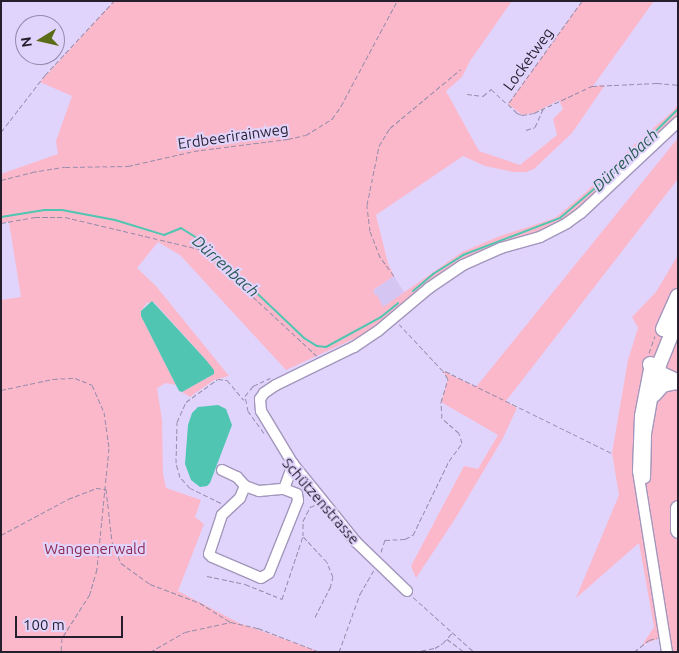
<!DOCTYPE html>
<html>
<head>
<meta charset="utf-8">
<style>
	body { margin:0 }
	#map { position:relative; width:679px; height:653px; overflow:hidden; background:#e1d4fc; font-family:Ubuntu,sans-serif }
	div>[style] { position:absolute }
	.built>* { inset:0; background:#d5c5f2 }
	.green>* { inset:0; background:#fbb8cb }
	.water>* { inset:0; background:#4fc5b2 }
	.stream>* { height:2px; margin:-1px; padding:0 1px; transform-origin:1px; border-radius:1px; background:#4fc5b2 }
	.path>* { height:1px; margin-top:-0.5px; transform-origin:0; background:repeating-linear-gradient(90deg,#968caa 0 5px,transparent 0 7.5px) }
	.roads { filter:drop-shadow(1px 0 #a396bc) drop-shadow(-1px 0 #a396bc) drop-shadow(0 1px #a396bc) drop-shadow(0 -1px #a396bc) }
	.minor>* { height:10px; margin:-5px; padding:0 5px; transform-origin:5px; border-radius:5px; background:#fff }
	.major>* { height:14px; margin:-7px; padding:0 7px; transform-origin:7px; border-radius:7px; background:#fff }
	.highway>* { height:15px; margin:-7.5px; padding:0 7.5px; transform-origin:7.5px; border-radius:7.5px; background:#fff }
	span { translate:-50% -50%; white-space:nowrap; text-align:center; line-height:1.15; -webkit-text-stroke:4px #e1d4fc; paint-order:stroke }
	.street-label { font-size:15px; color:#241e2d }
	.park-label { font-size:15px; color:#8d2950 }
	.water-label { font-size:16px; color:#295a52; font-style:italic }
	.frame { position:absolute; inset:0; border:2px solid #241e2d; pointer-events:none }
	.north { position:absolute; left:15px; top:15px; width:50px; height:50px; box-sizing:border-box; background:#e1d4fc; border:1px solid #958ba9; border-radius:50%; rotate:261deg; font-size:14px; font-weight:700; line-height:20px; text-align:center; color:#241e2d }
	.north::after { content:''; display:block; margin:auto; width:18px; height:22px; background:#5a6c18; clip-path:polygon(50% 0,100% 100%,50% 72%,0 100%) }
	.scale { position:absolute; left:15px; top:616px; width:108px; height:22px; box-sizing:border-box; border:2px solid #241e2d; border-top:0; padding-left:6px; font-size:15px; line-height:18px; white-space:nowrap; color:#241e2d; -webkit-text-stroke:4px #e1d4fc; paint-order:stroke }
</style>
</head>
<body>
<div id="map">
	<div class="built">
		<div style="clip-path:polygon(394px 276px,404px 292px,388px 305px,333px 332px,327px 319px,374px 296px,372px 291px)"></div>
	</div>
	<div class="green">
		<div style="clip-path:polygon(114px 1px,512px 1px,470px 61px,462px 77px,446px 91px,479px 151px,520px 165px,557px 135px,553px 119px,563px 109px,559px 100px,534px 113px,522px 115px,508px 104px,582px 1px,654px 1px,593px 86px,605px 85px,572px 133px,534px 169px,526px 172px,513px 172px,485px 166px,463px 156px,376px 215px,388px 263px,394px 276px,373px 290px,375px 295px,377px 295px,383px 307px,462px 252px,500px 236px,555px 218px,586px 192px,634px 145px,673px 111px,678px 104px,678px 122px,567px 223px,482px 256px,369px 332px,286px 370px,180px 255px,158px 242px,137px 268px,156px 286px,229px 376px,214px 380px,190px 397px,182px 392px,214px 374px,206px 360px,154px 302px,147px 303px,141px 311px,141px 316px,176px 385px,166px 383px,157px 388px,162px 420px,163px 474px,166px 488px,201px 500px,195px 517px,204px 524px,178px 591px,239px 623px,320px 652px,1px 652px,1px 300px,21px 297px,9px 222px,1px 223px,1px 174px,58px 154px,56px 141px,72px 96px,40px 82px)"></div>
		<div style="clip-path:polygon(678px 138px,678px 179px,506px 401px,517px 408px,503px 438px,455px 519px,416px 578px,411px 566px,464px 466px,478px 469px,498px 435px,441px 402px,448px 379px,443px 371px,476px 387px)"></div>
		<div style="clip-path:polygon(678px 255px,678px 652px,667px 652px,665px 636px,642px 645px,654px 627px,639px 543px,576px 598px,619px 495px,612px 453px,628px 360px,638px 328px,632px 317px,656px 292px)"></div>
	</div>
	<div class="water">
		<div style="clip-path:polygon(152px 301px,206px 360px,214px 370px,214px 374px,182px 392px,179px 391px,141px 316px,141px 311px)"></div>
		<div style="clip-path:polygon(218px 405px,226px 409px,232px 425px,210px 483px,207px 486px,200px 487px,191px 480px,185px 464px,188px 425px,192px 413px,198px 407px)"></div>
	</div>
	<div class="stream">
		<div style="left:1px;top:217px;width:44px;rotate:-9.2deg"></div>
		<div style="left:44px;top:210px;width:18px"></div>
		<div style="left:62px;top:210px;width:54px;rotate:10.7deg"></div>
		<div style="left:115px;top:220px;width:51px;rotate:17deg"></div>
		<div style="left:164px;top:235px;width:18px;rotate:-22deg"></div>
		<div style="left:181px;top:228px;width:26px;rotate:32deg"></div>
		<div style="left:203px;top:242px;width:139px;rotate:43.5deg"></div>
		<div style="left:304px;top:338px;width:15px;rotate:32deg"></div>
		<div style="left:317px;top:346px;width:9px;rotate:6deg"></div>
		<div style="left:326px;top:347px;width:63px;rotate:-28.6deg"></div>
		<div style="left:381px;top:317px;width:22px;rotate:-39deg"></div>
		<div style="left:413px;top:291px;width:26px;rotate:-40deg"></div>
		<div style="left:433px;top:274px;width:36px;rotate:-32deg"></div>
		<div style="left:463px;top:255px;width:104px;rotate:-20.9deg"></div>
		<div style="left:560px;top:218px;width:79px;rotate:-40.4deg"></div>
		<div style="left:620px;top:167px;width:82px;rotate:-45deg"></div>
	</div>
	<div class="path">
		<div style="left:582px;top:1px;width:127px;rotate:125.7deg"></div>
		<div style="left:508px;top:104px;width:13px;rotate:45deg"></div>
		<div style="left:517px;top:113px;width:5px;rotate:22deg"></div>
		<div style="left:522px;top:115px;width:12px;rotate:-9deg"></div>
		<div style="left:534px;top:113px;width:64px;rotate:-25deg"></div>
		<div style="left:592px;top:86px;width:65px;rotate:-2.6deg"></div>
		<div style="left:657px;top:83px;width:21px;rotate:5deg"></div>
		<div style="left:467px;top:94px;width:16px;rotate:7deg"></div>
		<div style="left:483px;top:96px;width:11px;rotate:-41deg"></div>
		<div style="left:491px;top:89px;width:22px;rotate:43deg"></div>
		<div style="left:526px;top:130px;width:9px;rotate:-18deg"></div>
		<div style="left:535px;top:127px;width:20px;rotate:-66deg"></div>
		<div style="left:1px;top:132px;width:72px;rotate:-52.3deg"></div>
		<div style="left:45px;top:75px;width:101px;rotate:-47deg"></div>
		<div style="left:1px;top:180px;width:32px;rotate:-14deg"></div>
		<div style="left:32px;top:172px;width:33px;rotate:-9deg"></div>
		<div style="left:65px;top:167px;width:63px;rotate:-0.9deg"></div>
		<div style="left:128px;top:166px;width:68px;rotate:-12.8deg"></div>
		<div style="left:194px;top:151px;width:95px;rotate:-7.3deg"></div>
		<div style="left:288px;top:139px;width:18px;rotate:-13deg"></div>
		<div style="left:306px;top:135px;width:31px;rotate:-32deg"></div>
		<div style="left:332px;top:119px;width:16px;rotate:-55deg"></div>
		<div style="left:341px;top:106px;width:119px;rotate:-61.9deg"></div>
		<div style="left:1px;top:223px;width:35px;rotate:-10deg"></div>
		<div style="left:35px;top:217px;width:30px"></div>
		<div style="left:65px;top:217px;width:138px;rotate:13.4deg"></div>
		<div style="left:199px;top:249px;width:12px;rotate:35deg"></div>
		<div style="left:209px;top:256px;width:147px;rotate:42.8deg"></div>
		<div style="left:394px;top:276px;width:24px;rotate:-126deg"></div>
		<div style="left:380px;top:257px;width:28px;rotate:-111deg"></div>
		<div style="left:370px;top:231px;width:26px;rotate:-97deg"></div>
		<div style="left:367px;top:205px;width:60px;rotate:-78.5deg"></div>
		<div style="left:379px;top:146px;width:21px;rotate:-59deg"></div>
		<div style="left:390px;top:128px;width:92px;rotate:-39.7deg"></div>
		<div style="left:649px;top:353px;width:18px;rotate:-71deg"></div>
		<div style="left:445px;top:371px;width:186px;rotate:26.2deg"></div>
		<div style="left:1px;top:390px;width:53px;rotate:-11.9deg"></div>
		<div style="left:53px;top:379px;width:22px;rotate:-3deg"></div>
		<div style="left:75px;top:378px;width:18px;rotate:22deg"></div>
		<div style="left:92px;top:385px;width:30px;rotate:66deg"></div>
		<div style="left:104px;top:412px;width:36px;rotate:82deg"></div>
		<div style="left:109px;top:448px;width:122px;rotate:95.7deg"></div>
		<div style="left:97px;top:569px;width:26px;rotate:106deg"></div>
		<div style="left:90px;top:594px;width:52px;rotate:122.5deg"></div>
		<div style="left:62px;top:638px;width:14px;rotate:94deg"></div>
		<div style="left:264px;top:433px;width:27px;rotate:-126deg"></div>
		<div style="left:248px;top:411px;width:15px;rotate:-101deg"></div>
		<div style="left:245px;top:396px;width:13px;rotate:-51deg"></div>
		<div style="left:253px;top:386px;width:19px;rotate:-25deg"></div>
		<div style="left:221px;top:503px;width:34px;rotate:-154deg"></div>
		<div style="left:190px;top:488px;width:15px;rotate:-132deg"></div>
		<div style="left:180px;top:477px;width:15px;rotate:-106deg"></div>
		<div style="left:176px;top:463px;width:41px;rotate:-88.6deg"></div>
		<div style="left:177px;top:422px;width:22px;rotate:-66deg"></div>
		<div style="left:186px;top:402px;width:39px;rotate:-36deg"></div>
		<div style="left:218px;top:379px;width:9px;rotate:6deg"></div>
		<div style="left:227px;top:380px;width:26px;rotate:50deg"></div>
		<div style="left:1px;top:535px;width:76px;rotate:-28.2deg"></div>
		<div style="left:68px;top:499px;width:30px;rotate:-21deg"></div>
		<div style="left:96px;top:488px;width:10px;rotate:6deg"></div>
		<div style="left:106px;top:489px;width:53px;rotate:83.5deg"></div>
		<div style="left:112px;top:542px;width:23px;rotate:67deg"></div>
		<div style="left:121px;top:563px;width:36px;rotate:36deg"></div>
		<div style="left:150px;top:584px;width:53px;rotate:20.8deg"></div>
		<div style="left:200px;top:603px;width:36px;rotate:32deg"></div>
		<div style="left:381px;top:552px;width:13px;rotate:-72deg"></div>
		<div style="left:385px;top:540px;width:20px;rotate:-3deg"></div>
		<div style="left:405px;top:539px;width:9px;rotate:-27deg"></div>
		<div style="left:413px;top:535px;width:82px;rotate:-64.1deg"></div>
		<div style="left:449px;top:461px;width:22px;rotate:-54deg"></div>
		<div style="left:462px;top:443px;width:10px;rotate:-107deg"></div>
		<div style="left:459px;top:433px;width:23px;rotate:-139deg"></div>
		<div style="left:442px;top:418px;width:16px;rotate:-94deg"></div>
		<div style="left:441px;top:402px;width:24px;rotate:-73deg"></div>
		<div style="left:448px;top:379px;width:9px;rotate:-122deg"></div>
		<div style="left:443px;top:371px;width:64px;rotate:-133.1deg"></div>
		<div style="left:207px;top:576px;width:39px;rotate:12deg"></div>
		<div style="left:245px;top:584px;width:40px;rotate:22deg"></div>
		<div style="left:282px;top:599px;width:66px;rotate:-71.6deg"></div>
		<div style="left:413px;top:597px;width:82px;rotate:42deg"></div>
		<div style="left:315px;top:617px;width:33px;rotate:-63deg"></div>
		<div style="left:330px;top:588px;width:11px;rotate:-75deg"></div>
		<div style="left:333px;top:577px;width:16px;rotate:-112deg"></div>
		<div style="left:327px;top:562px;width:35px;rotate:-133deg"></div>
		<div style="left:303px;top:536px;width:15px;rotate:-90deg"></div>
		<div style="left:303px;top:521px;width:16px;rotate:-63deg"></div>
		<div style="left:310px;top:507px;width:5px;rotate:-22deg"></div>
		<div style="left:447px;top:639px;width:21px;rotate:37deg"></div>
		<div style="left:150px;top:652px;width:40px;rotate:-29.7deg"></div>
		<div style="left:185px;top:632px;width:47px;rotate:-12.3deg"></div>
		<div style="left:231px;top:622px;width:28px;rotate:13deg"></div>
		<div style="left:258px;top:628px;width:66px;rotate:21.2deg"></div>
		<div style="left:339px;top:652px;width:62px;rotate:-70.1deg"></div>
		<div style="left:360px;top:594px;width:28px;rotate:-60deg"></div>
		<div style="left:414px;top:652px;width:21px;rotate:-11deg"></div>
		<div style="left:435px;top:648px;width:9px;rotate:-32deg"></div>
		<div style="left:443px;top:643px;width:13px;rotate:-48deg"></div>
		<div style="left:634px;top:652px;width:19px;rotate:-39deg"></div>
		<div style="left:649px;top:640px;width:8px;rotate:-14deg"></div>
	</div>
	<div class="roads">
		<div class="minor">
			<div style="left:650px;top:364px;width:53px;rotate:100.9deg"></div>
			<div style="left:640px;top:416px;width:55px;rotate:92.1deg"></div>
			<div style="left:638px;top:471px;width:183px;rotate:80.9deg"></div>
			<div style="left:222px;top:470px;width:17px;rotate:25deg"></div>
			<div style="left:237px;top:477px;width:12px;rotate:48deg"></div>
			<div style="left:245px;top:486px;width:13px;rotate:113deg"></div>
			<div style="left:240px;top:498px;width:25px;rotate:137deg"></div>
			<div style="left:222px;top:515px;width:41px;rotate:108.4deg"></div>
			<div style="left:209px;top:554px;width:4px;rotate:45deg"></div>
			<div style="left:212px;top:557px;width:53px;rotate:23.2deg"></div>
			<div style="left:261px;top:578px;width:9px;rotate:-32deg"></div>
			<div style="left:269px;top:573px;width:78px;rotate:-68.1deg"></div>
			<div style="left:298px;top:501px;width:7px;rotate:-98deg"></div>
			<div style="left:297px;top:494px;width:14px;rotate:-159deg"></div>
			<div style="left:645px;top:478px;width:44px;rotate:-88.7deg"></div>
			<div style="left:646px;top:434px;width:41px;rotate:-80.1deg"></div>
			<div style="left:245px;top:486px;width:15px;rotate:20deg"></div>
			<div style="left:259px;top:491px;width:25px;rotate:-5deg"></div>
			<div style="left:284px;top:489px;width:27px;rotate:-70deg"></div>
			<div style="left:407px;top:591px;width:71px;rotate:-136.1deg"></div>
			<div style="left:356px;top:542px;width:100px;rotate:-128.9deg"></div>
			<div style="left:293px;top:464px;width:62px;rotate:-121.1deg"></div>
			<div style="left:261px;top:411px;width:12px;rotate:-95deg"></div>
			<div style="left:260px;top:399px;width:7px;rotate:-56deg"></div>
			<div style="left:264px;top:393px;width:14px;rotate:-34deg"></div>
			<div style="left:276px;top:385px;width:87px;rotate:-26deg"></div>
			<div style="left:354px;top:347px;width:29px;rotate:-34deg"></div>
			<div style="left:378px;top:331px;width:67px;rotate:-40.1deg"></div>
			<div style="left:429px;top:288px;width:41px;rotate:-34.1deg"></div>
			<div style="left:463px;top:265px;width:42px;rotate:-24.1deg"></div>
			<div style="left:501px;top:248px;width:41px;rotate:-15.8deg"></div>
			<div style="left:540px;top:237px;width:30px;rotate:-27deg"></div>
			<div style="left:567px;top:223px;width:17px;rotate:-36deg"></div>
			<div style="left:581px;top:213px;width:133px;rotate:-43.2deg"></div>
		</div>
		<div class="major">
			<div style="left:663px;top:329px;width:36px;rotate:-66deg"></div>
			<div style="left:655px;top:380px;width:16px;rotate:-75deg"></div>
			<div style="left:659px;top:365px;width:51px;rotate:-68deg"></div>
		</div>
		<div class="highway">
			<div style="left:650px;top:364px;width:11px;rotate:49deg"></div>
			<div style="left:657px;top:372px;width:23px;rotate:25deg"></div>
			<div style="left:653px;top:394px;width:13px;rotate:-48deg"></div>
			<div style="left:662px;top:384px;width:13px;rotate:-13deg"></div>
			<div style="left:678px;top:508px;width:22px;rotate:90deg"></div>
		</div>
	</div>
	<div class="street-label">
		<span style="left:528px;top:59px;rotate:-54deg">Locketweg</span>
		<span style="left:233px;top:136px;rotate:-8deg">Erdbeerirainweg</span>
		<span style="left:321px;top:501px;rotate:49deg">Schützenstrasse</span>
	</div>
	<div class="park-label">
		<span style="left:95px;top:549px">Wangenerwald</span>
	</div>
	<div class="water-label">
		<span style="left:625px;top:160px;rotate:-43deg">Dürrenbach</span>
		<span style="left:226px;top:266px;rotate:42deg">Dürrenbach</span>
	</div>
	<div class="frame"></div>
	<div class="north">N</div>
	<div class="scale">100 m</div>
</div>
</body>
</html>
